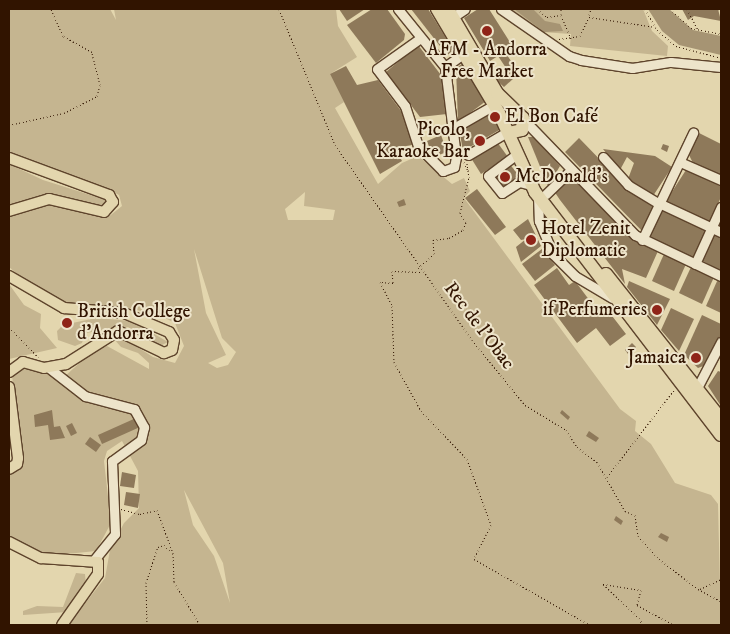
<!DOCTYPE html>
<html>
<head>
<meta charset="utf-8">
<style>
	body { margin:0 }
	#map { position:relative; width:730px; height:634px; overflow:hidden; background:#e3d6ae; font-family:"IM FELL DW Pica",serif }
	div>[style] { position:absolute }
	.green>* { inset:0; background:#c5b590 }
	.water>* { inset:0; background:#a69473 }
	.building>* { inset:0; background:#8e795a }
	.path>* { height:1px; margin-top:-0.5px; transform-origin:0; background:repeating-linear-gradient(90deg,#311400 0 1px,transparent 0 3.5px) }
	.roads { filter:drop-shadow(1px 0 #5e442c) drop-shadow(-1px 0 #5e442c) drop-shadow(0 1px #5e442c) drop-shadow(0 -1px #5e442c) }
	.minor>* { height:9px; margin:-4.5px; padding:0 4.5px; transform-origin:4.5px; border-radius:4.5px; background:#ede4ca }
	.major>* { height:10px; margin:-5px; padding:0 5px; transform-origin:5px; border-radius:5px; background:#e3d6ae }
	.highway>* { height:12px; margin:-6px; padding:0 6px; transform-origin:6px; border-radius:6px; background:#e3d6ae }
	.dots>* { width:14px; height:14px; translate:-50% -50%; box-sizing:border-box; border:2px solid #ede4ca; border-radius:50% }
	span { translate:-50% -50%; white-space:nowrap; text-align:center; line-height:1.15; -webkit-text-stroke:4px #ede4ca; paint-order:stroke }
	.poi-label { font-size:19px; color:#311400 }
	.left { translate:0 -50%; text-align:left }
	.right { translate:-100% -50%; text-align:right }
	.street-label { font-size:19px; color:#311400 }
	.frame { position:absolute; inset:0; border:10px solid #311400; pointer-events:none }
</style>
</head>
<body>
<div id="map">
	<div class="green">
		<div style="clip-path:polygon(evenodd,9px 9px,110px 9px,116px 20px,114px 9px,336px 9px,338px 26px,357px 57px,330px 74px,344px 102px,335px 108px,378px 184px,402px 163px,418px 156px,452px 184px,464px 178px,470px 191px,464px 198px,620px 409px,636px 421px,635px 431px,651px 444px,675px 483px,711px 495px,718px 504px,721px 625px,68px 625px,105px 578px,110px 550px,124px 523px,139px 508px,138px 471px,122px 441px,107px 451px,104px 461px,111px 523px,96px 551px,47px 556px,9px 538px,9px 475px,20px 467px,12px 374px,23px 368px,64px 377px,94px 350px,107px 346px,149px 369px,149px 363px,138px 353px,121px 347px,114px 339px,120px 336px,153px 357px,175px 363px,184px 346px,175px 323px,161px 316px,125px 307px,69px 305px,40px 293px,9px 267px,9px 217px,54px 204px,107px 218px,122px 206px,119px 195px,110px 190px,58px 175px,9px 152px,9px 9px,305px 192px,304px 206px,335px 210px,333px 220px,288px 220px,285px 209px,305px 192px,9px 9px,194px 249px,222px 338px,236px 352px,228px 365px,217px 368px,208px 363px,226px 355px,206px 313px,194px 249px,9px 9px,184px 490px,223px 563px,230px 603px,214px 556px,193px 525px,184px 490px)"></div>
		<div style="clip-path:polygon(507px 9px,643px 9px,652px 31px,668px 46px,667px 56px,570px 46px,571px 34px,541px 32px)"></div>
		<div style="clip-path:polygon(9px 164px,43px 180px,103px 199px,108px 203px,103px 208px,51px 195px,9px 206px)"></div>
		<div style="clip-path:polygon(9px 284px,24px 305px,41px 314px,40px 328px,57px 348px,9px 359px)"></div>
		<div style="clip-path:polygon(96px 318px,132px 321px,168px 342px,158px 347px,128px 327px,85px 333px,82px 343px,75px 346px,58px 340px,57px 331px,63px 325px)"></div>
		<div style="clip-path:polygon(76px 573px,85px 574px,86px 585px,67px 612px,23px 615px,23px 611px,37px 606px,63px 607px)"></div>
	</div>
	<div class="water">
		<div style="clip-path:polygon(514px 9px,533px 9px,545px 21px,560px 24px,563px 31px,544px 32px)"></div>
		<div style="clip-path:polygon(648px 9px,669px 9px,693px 30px,721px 36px,721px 55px,679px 45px,662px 31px)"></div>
	</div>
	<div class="building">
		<div style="clip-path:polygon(339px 9px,365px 9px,347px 21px)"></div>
		<div style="clip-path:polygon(372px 9px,387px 9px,405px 34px,404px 40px,376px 63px,347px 25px)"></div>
		<div style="clip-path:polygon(411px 9px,428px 9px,454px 51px,447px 55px)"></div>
		<div style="clip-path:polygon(478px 9px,489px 9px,513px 47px,505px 52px,513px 64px,506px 68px,498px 56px,490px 61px,464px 18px)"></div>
		<div style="clip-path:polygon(682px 9px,718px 9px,721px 21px,694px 16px,688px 20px)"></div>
		<div style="clip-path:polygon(418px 45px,444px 79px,447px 114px,420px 117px,386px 72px)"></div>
		<div style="clip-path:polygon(462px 64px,486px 101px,458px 122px,456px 68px)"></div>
		<div style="clip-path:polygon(346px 66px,357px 85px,378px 80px,410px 123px,412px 145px,395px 148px,402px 161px,380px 174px,330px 74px)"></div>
		<div style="clip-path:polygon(511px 66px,514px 78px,504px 87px,495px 79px)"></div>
		<div style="clip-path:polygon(491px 110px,501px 129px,463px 151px,459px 128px)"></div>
		<div style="clip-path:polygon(699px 133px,721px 144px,721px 176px,693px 163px,689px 155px)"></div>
		<div style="clip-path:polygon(441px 135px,447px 152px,433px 157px,427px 141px)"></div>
		<div style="clip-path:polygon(528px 137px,534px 137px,560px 166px,548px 186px)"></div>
		<div style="clip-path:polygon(579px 138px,611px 171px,655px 205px,643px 232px,565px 152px)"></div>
		<div style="clip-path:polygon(497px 142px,508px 157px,481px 174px,471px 158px)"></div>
		<div style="clip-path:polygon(663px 144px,669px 146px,667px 152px,661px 149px)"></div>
		<div style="clip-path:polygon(603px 149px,655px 156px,672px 167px,653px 196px,628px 179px,634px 163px,627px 157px,620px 170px)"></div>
		<div style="clip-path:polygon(508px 162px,520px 177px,501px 191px,489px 176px)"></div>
		<div style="clip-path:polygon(686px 170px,720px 186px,721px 197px,710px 222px,666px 201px)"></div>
		<div style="clip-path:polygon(570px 175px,634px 240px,658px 251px,646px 278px,622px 269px,625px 284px,560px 200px,554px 191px)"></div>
		<div style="clip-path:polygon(477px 189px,506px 227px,495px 235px,465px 198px)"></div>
		<div style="clip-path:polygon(404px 199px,406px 205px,399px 207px,397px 202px)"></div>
		<div style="clip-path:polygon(662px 209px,706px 229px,693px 258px,648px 238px)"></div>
		<div style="clip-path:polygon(528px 219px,541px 246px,521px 262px,516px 247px,526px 239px,521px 240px,513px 230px)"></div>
		<div style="clip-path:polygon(713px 234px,721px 236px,721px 271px,701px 260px)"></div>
		<div style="clip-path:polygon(542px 249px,555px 265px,535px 281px,522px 264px)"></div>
		<div style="clip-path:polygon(664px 254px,686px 264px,674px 291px,652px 281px)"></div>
		<div style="clip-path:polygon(691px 267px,714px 277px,702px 304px,679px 293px)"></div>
		<div style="clip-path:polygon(557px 268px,569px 285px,575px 281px,599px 313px,606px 308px,626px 334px,610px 346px,596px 328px,577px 343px,534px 285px)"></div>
		<div style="clip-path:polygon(718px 279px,721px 281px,721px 313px,706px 306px)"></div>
		<div style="clip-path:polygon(629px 281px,670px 299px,657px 325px,627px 287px)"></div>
		<div style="clip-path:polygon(671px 308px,694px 319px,679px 351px,661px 330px)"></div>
		<div style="clip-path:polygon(702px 315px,721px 324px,721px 334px,706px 365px,698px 368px,684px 355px)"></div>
		<div style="clip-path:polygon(632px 343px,636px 347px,628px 354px,625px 350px)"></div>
		<div style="clip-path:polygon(718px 371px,721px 372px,721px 406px,708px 386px)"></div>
		<div style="clip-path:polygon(52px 410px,54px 427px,60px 426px,65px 438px,50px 440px,48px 425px,35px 427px,34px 415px)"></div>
		<div style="clip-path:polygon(562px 410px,570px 417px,568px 420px,560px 413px)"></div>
		<div style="clip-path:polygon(136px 418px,140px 427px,102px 444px,98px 435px)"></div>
		<div style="clip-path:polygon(72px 423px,77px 433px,71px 436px,66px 426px)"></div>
		<div style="clip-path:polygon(589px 431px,599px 438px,596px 442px,586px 436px)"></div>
		<div style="clip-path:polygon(90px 437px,101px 445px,96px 452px,85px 444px)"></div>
		<div style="clip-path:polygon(122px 472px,136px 475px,134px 488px,120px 486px)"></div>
		<div style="clip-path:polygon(126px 492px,140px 494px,138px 508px,124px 505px)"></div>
		<div style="clip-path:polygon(616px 516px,623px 521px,621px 525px,614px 520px)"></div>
		<div style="clip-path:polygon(661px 533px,669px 537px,667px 542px,658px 537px)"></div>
	</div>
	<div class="path">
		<div style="left:279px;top:9px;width:147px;rotate:67.6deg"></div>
		<div style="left:335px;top:145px;width:238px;rotate:54.9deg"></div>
		<div style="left:472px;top:340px;width:84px;rotate:50.8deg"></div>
		<div style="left:525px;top:405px;width:48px;rotate:31.4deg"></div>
		<div style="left:566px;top:430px;width:20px;rotate:57deg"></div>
		<div style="left:577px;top:447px;width:25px;rotate:37deg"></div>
		<div style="left:597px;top:462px;width:56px;rotate:60.3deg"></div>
		<div style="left:625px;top:511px;width:11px;rotate:22deg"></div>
		<div style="left:635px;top:515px;width:21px;rotate:82deg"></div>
		<div style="left:638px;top:536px;width:31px;rotate:48deg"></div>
		<div style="left:659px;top:559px;width:49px;rotate:37.6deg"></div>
		<div style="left:698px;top:589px;width:26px;rotate:28deg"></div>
		<div style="left:537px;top:9px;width:13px;rotate:39deg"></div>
		<div style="left:547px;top:17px;width:14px;rotate:-8deg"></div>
		<div style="left:561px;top:15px;width:26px;rotate:67deg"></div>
		<div style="left:645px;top:9px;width:24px;rotate:60deg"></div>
		<div style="left:657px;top:30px;width:25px;rotate:40deg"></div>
		<div style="left:676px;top:46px;width:47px;rotate:14.9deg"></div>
		<div style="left:670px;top:9px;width:28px;rotate:42deg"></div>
		<div style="left:691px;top:28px;width:31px;rotate:11deg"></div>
		<div style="left:687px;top:9px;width:24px;rotate:62deg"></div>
		<div style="left:719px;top:9px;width:4px;rotate:63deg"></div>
		<div style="left:561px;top:14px;width:5px;rotate:-90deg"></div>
		<div style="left:589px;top:15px;width:6px;rotate:-72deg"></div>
		<div style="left:559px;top:39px;width:21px;rotate:-8deg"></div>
		<div style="left:580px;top:36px;width:21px;rotate:-65deg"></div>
		<div style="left:589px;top:17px;width:67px;rotate:8.6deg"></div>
		<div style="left:9px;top:125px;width:56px;rotate:-12.3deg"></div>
		<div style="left:64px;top:113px;width:37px;rotate:-27deg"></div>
		<div style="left:97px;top:96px;width:11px;rotate:-75deg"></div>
		<div style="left:100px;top:85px;width:34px;rotate:-104deg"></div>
		<div style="left:92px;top:52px;width:33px;rotate:-151deg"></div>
		<div style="left:63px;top:36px;width:30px;rotate:-114deg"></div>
		<div style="left:464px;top:162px;width:10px;rotate:66deg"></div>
		<div style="left:418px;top:268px;width:21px;rotate:-41deg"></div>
		<div style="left:434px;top:254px;width:14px;rotate:-94deg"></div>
		<div style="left:433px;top:240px;width:16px;rotate:-7deg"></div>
		<div style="left:449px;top:238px;width:16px;rotate:-30deg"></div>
		<div style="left:463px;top:230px;width:9px;rotate:-69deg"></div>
		<div style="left:466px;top:222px;width:11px;rotate:-124deg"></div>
		<div style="left:460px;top:213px;width:36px;rotate:-76deg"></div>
		<div style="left:469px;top:178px;width:15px;rotate:-98deg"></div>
		<div style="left:420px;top:272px;width:28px;rotate:-178deg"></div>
		<div style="left:392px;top:271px;width:12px;rotate:85deg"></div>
		<div style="left:393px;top:283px;width:13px;rotate:-176deg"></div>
		<div style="left:380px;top:282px;width:27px;rotate:63deg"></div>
		<div style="left:392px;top:306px;width:56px;rotate:88deg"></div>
		<div style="left:394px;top:362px;width:56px;rotate:61.1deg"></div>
		<div style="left:421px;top:411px;width:66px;rotate:46.2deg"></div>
		<div style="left:467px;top:459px;width:70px;rotate:70deg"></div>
		<div style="left:491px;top:525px;width:38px;rotate:117deg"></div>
		<div style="left:474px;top:559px;width:133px;rotate:29.6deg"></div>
		<div style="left:9px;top:327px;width:42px;rotate:46deg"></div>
		<div style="left:607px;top:477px;width:110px;rotate:-52.4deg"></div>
		<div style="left:121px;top:509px;width:20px;rotate:15deg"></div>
		<div style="left:140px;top:514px;width:17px;rotate:-13deg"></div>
		<div style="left:157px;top:510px;width:46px;rotate:69.6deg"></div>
		<div style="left:173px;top:553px;width:29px;rotate:88deg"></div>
		<div style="left:174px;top:582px;width:50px;rotate:58.8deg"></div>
		<div style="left:700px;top:589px;width:23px;rotate:-25deg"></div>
		<div style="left:147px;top:625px;width:42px;rotate:-91.4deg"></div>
		<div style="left:146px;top:583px;width:38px;rotate:-72deg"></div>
		<div style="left:158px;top:547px;width:6px;rotate:-18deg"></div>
		<div style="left:164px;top:545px;width:10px;rotate:45deg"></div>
		<div style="left:638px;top:625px;width:6px;rotate:-45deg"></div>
		<div style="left:642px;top:621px;width:54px;rotate:-136.5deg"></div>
		<div style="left:603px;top:584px;width:38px;rotate:9deg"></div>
		<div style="left:641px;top:590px;width:16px;rotate:105deg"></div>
		<div style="left:637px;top:605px;width:42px;rotate:28.4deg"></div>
	</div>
	<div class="roads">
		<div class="minor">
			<div style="left:398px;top:9px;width:75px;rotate:51deg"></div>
			<div style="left:445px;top:67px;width:91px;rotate:83deg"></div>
			<div style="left:456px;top:157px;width:10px;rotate:101deg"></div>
			<div style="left:454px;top:167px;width:12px;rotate:160deg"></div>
			<div style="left:443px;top:171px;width:35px;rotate:-135deg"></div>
			<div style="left:418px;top:146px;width:42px;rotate:-108deg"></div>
			<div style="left:405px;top:106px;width:46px;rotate:-127.1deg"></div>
			<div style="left:377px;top:69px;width:52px;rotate:-35.5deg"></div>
			<div style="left:501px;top:9px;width:83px;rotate:34.7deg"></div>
			<div style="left:569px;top:56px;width:13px;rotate:18deg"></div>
			<div style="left:581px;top:60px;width:52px;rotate:8.9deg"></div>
			<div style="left:632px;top:68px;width:39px;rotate:-9deg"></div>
			<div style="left:671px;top:62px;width:50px;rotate:5.7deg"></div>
			<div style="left:453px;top:17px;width:14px;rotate:-34deg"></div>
			<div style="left:445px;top:67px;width:24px;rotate:-36deg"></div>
			<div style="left:524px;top:120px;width:160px;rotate:46deg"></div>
			<div style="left:635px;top:235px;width:95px;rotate:25.5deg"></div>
			<div style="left:459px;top:125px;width:40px;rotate:-29.7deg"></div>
			<div style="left:517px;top:154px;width:36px;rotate:143deg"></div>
			<div style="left:488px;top:176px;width:22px;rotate:51deg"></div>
			<div style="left:502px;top:193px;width:20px;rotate:-33deg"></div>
			<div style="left:519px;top:182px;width:12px;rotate:14deg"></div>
			<div style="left:468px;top:155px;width:45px;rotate:-30.5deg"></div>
			<div style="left:603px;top:157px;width:38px;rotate:48deg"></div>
			<div style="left:628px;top:185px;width:37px;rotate:31deg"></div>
			<div style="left:680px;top:162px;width:45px;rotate:23.7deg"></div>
			<div style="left:546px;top:194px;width:35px;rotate:-44deg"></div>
			<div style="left:538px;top:196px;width:25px;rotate:88deg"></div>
			<div style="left:539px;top:221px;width:36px;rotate:67deg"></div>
			<div style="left:553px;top:254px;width:31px;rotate:45deg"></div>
			<div style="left:575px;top:276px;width:43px;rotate:30.7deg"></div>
			<div style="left:663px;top:205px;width:64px;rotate:25deg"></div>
			<div style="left:642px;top:240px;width:119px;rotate:-64.5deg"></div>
			<div style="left:695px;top:264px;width:63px;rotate:-65.5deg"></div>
			<div style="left:49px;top:368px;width:46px;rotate:37.9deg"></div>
			<div style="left:85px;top:396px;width:51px;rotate:14.9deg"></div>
			<div style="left:134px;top:409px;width:21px;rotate:61deg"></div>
			<div style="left:144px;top:427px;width:13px;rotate:103deg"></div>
			<div style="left:141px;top:440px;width:36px;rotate:144deg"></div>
			<div style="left:112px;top:461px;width:73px;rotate:87.6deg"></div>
			<div style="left:115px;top:534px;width:32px;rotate:129deg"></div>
			<div style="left:697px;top:388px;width:52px;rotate:-62.4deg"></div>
		</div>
		<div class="major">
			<div style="left:9px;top:158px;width:107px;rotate:20.3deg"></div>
			<div style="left:109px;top:195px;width:8px;rotate:60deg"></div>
			<div style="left:113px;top:202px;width:13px;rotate:132deg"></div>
			<div style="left:104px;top:212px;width:57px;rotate:-166.7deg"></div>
			<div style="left:49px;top:199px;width:42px;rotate:163.3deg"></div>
			<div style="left:9px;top:276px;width:64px;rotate:30.2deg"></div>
			<div style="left:64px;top:308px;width:60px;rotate:4.8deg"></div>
			<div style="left:124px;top:313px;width:49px;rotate:22.9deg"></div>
			<div style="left:169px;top:332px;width:9px;rotate:58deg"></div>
			<div style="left:174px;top:340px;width:10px;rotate:101deg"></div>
			<div style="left:172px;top:350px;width:9px;rotate:159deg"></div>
			<div style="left:164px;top:353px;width:51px;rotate:-154.4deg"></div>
			<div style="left:118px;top:331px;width:62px;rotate:147.6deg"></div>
			<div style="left:66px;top:364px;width:22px;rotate:170deg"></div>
			<div style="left:44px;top:368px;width:22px;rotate:-164deg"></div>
			<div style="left:23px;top:362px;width:17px;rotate:144deg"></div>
			<div style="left:9px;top:387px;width:72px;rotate:82.8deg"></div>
			<div style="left:18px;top:458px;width:6px;rotate:99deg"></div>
			<div style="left:17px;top:464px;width:9px;rotate:148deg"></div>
			<div style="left:9px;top:542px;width:36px;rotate:27deg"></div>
			<div style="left:41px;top:558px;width:57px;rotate:4deg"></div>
			<div style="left:98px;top:562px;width:12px;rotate:90deg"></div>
			<div style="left:98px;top:574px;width:62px;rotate:125.2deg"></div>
		</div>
		<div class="highway">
			<div style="left:437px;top:9px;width:121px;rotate:59.2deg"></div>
			<div style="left:499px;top:113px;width:87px;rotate:65.5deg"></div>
			<div style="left:535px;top:192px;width:306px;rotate:52.6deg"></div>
			<div style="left:448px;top:9px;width:97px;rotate:59.7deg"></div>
			<div style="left:497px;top:93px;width:36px;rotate:44deg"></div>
			<div style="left:523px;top:118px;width:12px;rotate:95deg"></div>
			<div style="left:522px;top:130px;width:13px;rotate:167deg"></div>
			<div style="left:606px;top:274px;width:185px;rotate:51.6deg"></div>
		</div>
	</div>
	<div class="dots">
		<div style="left:487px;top:31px;background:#8f2418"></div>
		<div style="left:495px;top:117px;background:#8f2418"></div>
		<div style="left:480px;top:141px;background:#8f2418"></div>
		<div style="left:505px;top:177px;background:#8f2418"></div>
		<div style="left:531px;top:240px;background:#8f2418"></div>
		<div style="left:657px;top:310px;background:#8f2418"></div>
		<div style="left:67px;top:323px;background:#8f2418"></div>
		<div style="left:696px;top:358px;background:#8f2418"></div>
	</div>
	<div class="poi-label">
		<span style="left:487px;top:61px">AFM - Andorra<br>Free Market</span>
		<span class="left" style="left:505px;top:117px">El Bon Café</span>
		<span class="right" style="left:470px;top:141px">Picolo,<br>Karaoke Bar</span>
		<span class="left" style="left:515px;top:177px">McDonald's</span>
		<span class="left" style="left:541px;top:240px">Hotel Zenit<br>Diplomatic</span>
		<span class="right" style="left:647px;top:310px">if Perfumeries</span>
		<span class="left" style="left:77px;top:323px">British College<br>d'Andorra</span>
		<span class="right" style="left:686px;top:358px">Jamaica</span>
	</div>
	<div class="street-label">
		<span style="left:479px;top:326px;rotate:53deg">Rec de l'Obac</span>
	</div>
	<div class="frame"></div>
</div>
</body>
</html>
